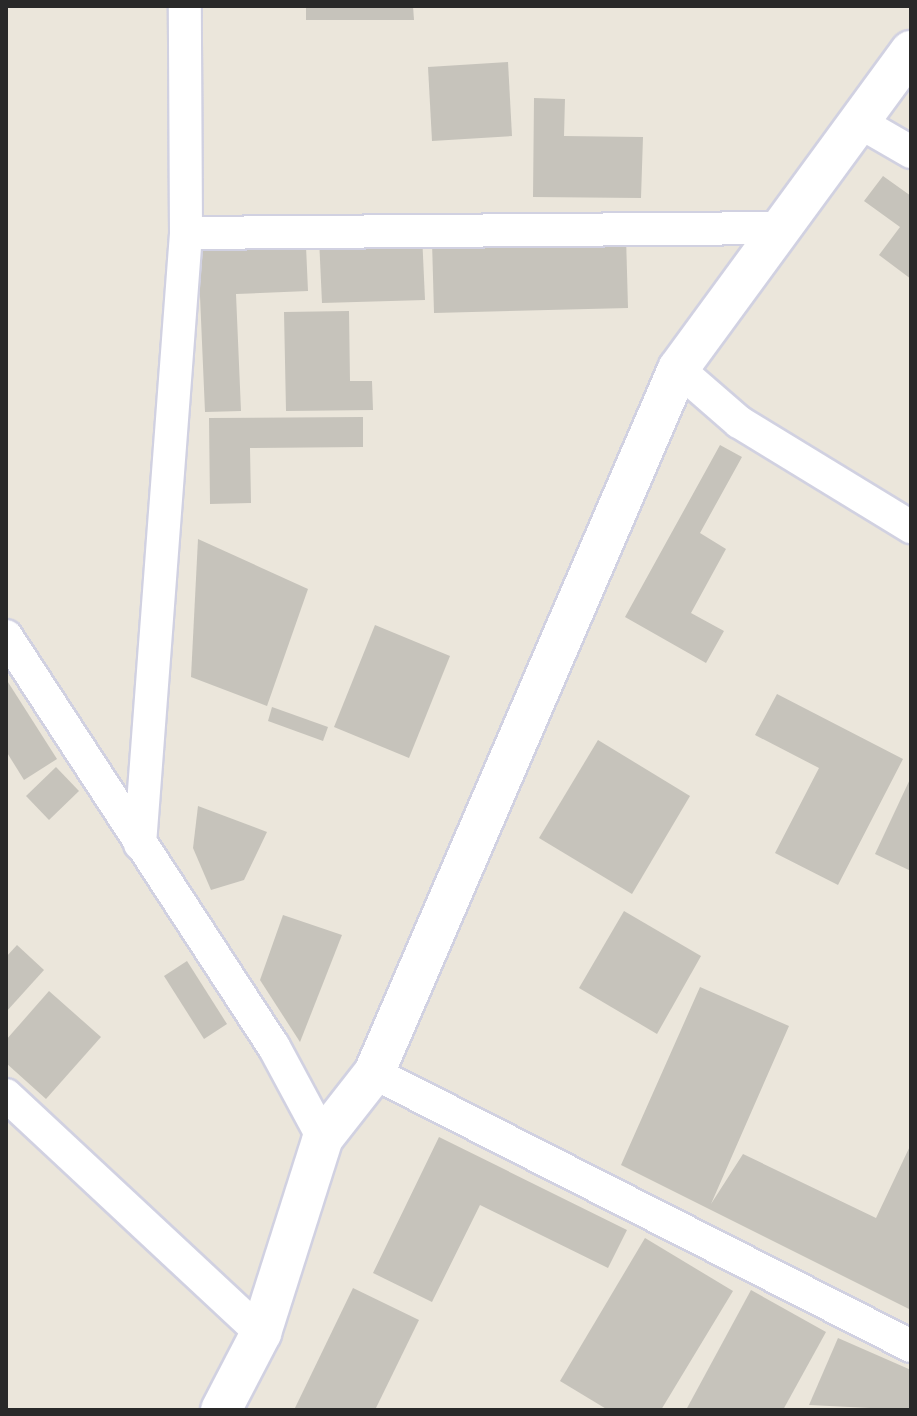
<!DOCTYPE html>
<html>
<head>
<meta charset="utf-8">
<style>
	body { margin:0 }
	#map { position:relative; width:917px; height:1416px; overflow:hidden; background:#ebe6db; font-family:"DM Sans",sans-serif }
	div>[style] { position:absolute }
	.building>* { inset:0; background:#c6c3bb }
	.roads { filter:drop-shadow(2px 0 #d1d1e1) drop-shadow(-2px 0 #d1d1e1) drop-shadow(0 2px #d1d1e1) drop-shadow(0 -2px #d1d1e1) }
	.minor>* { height:32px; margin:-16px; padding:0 16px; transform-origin:16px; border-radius:16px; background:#fff }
	.tertiary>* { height:40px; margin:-20px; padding:0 20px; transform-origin:20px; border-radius:20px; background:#fff }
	span { translate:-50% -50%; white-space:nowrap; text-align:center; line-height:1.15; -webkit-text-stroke:7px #fff; paint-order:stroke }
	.frame { position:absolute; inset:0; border:8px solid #292929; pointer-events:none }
</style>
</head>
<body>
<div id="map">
	<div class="building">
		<div style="clip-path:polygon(306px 6px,413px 6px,414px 20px,306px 20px)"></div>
		<div style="clip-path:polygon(508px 62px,512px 136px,432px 141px,428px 67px)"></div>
		<div style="clip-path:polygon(534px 98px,565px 99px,564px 136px,643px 137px,641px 198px,533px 197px)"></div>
		<div style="clip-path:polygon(883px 176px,911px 196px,911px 279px,879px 255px,900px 227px,864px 201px)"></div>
		<div style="clip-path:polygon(422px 234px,425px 300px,322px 303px,319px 238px)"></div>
		<div style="clip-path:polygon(626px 236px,628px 308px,434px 313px,432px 241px)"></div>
		<div style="clip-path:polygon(306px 246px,308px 291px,236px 294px,241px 411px,205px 412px,198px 250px)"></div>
		<div style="clip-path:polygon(349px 311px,350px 381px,372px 381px,373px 410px,286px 411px,284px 312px)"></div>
		<div style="clip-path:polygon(363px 417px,363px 447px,250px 448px,251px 503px,210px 504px,209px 418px)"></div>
		<div style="clip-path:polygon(720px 445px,742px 457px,700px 533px,726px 549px,691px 613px,724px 631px,706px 663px,625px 617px)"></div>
		<div style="clip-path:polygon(198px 539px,308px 589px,267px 706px,191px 677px)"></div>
		<div style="clip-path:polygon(375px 625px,450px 656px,409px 758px,334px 727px)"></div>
		<div style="clip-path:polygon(6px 679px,57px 759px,24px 780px,6px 751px)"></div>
		<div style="clip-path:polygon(777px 694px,903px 759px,838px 885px,775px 853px,819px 768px,755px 735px)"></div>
		<div style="clip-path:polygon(272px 707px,328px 727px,323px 741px,268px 721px)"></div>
		<div style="clip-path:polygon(598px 740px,690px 796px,632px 894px,539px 838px)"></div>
		<div style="clip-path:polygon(56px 767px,79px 791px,49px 820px,26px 796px)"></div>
		<div style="clip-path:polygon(911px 777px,911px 871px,875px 854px)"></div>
		<div style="clip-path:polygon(198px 806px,267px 832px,244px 880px,211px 890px,193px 848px)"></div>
		<div style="clip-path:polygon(624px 911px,701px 956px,657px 1034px,579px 988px)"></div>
		<div style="clip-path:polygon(283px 915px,342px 935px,300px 1042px,260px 980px)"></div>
		<div style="clip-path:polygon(17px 945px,44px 970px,6px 1012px,6px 957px)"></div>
		<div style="clip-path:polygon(187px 961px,227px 1024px,204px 1039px,164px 976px)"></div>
		<div style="clip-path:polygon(700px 987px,789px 1026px,711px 1204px,743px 1154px,876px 1218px,911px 1144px,911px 1310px,621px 1165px)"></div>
		<div style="clip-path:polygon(49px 991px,101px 1037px,46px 1099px,6px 1063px,6px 1040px)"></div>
		<div style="clip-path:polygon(439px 1137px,627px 1230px,608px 1268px,480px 1205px,432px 1302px,373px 1273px)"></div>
		<div style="clip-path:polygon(645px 1238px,733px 1291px,661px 1410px,608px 1410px,560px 1381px)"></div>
		<div style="clip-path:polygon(353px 1288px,419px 1320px,375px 1410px,294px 1410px)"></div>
		<div style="clip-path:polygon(751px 1290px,826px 1332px,783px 1410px,686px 1410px)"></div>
		<div style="clip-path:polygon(838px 1338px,911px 1370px,911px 1410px,809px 1405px)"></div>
	</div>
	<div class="roads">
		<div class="minor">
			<div style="left:859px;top:122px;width:60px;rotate:30deg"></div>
			<div style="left:186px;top:233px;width:595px;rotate:-0.48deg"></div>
			<div style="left:678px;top:369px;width:81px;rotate:41deg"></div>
			<div style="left:739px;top:422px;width:202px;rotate:31.4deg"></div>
			<div style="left:6px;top:636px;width:491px;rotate:56.9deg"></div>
			<div style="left:274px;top:1047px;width:103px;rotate:61.7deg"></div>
			<div style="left:140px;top:844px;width:613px;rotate:-85.69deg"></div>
			<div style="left:186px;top:233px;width:227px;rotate:-90.3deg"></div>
			<div style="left:374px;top:1073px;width:602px;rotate:26.95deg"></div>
			<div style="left:6px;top:1095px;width:349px;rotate:43deg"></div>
		</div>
		<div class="tertiary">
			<div style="left:221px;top:1410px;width:87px;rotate:-62.5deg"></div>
			<div style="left:261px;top:1333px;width:205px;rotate:-72.4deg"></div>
			<div style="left:323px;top:1138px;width:83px;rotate:-51.9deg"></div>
			<div style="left:374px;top:1073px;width:767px;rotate:-66.64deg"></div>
			<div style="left:678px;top:369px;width:394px;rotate:-53.8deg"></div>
		</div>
	</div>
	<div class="frame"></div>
</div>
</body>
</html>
